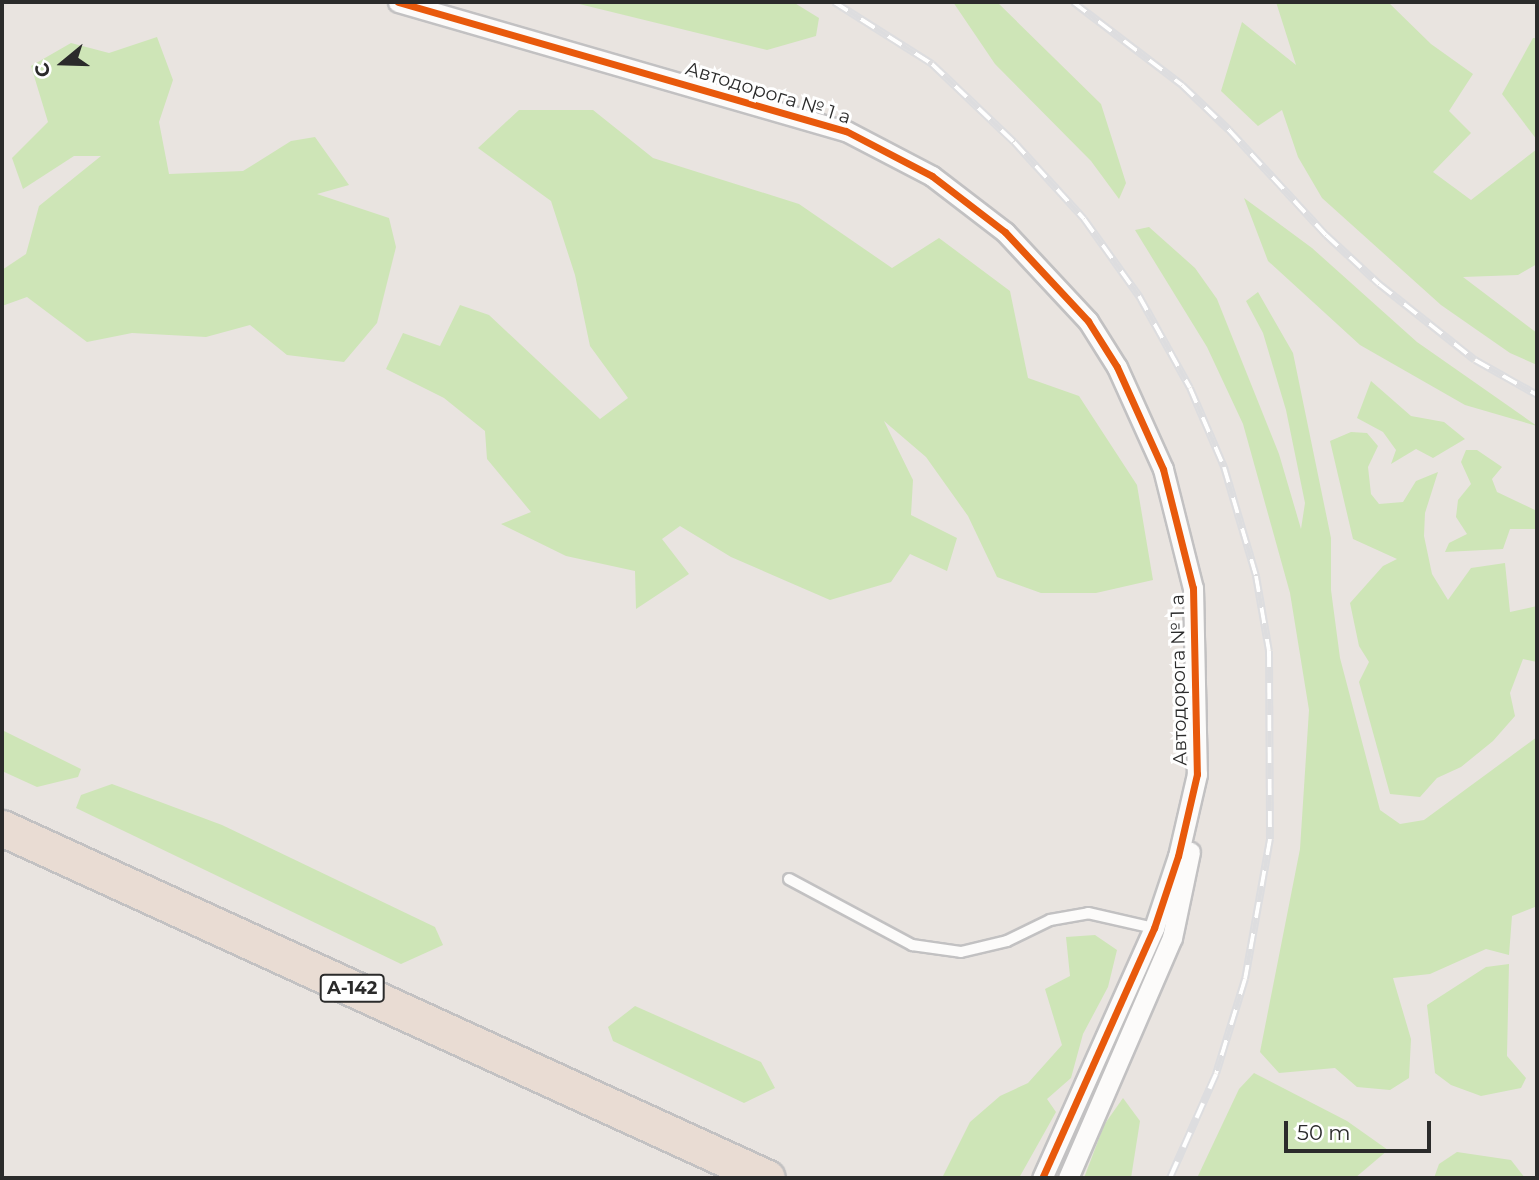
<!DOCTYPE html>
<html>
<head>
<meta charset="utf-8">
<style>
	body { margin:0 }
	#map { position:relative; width:1539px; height:1180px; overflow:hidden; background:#e9e4e0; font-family:Montserrat,sans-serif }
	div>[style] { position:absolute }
	.green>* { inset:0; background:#cee5b7 }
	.roads { filter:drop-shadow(2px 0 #c2c1c2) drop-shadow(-2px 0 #c2c1c2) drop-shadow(0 2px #c2c1c2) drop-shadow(0 -2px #c2c1c2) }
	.lane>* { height:10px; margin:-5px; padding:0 5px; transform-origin:5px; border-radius:5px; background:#fcfbfa }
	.street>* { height:19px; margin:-9.5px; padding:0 9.5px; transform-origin:9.5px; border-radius:9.5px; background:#fcfbfa }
	.highway>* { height:35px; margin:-17.5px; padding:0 17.5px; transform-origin:17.5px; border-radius:17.5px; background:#e9dcd3 }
	.rail>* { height:8px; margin-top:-4px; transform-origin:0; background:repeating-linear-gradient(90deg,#fff 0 16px,#dddddf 0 32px); box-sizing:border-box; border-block:2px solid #dddddf }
	.cycleway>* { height:7px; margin:-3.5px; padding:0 3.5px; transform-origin:3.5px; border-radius:3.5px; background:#e8590c }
	span { translate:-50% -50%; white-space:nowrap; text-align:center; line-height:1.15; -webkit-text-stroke:6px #fff; paint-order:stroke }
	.shield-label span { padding:2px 5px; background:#fff; border:2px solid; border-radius:5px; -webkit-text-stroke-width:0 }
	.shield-label { font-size:18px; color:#2b2b2b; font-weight:700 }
	.street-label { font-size:19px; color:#2b2b2b }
	.frame { position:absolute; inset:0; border:4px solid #2b2b2b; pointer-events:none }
	.north { position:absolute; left:28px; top:28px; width:70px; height:70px; -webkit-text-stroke:5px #fff; paint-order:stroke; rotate:251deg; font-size:19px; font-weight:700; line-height:28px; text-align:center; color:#2b2b2b }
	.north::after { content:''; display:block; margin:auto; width:24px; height:32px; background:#2b2b2b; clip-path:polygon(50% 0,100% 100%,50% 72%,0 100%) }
	.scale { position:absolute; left:1284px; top:1121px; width:147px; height:32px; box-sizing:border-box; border:4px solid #2b2b2b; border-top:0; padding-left:9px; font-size:21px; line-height:24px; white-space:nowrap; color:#2b2b2b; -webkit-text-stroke:5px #fff; paint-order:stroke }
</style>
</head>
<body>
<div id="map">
	<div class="green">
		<div style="clip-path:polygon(571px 2px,793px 2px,819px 18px,816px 36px,767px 50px)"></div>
		<div style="clip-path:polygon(953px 2px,997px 2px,1101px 104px,1126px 183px,1119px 199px,1091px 161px,995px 64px)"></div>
		<div style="clip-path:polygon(1276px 2px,1388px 2px,1431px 44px,1473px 74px,1449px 111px,1471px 133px,1433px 172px,1471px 200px,1537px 149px,1537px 264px,1518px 275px,1463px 277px,1537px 333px,1537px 365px,1510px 353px,1441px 305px,1322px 198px,1298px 157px,1282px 110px,1258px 126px,1221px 91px,1242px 22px,1296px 65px)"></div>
		<div style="clip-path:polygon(157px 37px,173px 80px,159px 122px,169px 174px,243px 171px,291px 141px,315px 137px,349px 185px,317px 194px,389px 218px,396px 247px,377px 323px,344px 362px,287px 355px,250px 325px,206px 337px,132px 333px,87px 342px,27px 297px,2px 306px,2px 270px,26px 254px,39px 206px,101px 156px,74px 156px,23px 189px,12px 158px,48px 122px,31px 66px,71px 43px,109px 53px)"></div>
		<div style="clip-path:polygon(1533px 38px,1537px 38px,1537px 140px,1502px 94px)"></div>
		<div style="clip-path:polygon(519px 110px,593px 110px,653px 158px,799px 204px,892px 268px,939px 238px,1010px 291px,1028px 378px,1079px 396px,1137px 485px,1153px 580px,1096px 593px,1041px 593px,997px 577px,968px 516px,926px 457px,884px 421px,913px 480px,911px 515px,957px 538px,947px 571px,910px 554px,891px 582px,830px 600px,731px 557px,680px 526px,662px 539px,689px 574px,636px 609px,635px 571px,566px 556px,501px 524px,531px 512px,487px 459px,485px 431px,444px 398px,386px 369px,403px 333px,440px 346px,460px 305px,489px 315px,600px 419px,628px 398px,590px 346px,575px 275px,551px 201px,478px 148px)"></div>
		<div style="clip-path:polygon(1244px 198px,1312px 248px,1417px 342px,1537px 426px,1465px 405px,1360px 345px,1268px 261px)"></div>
		<div style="clip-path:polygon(1149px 227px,1195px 268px,1217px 299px,1279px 454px,1301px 529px,1305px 503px,1286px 410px,1263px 333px,1246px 301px,1258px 292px,1293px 353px,1331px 538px,1331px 590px,1340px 658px,1380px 810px,1400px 824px,1424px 820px,1537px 737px,1535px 907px,1512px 916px,1509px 955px,1486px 949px,1430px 974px,1393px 978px,1411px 1039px,1409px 1078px,1390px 1090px,1357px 1087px,1335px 1068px,1279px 1073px,1260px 1052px,1300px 849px,1309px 710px,1290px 593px,1243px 424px,1207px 347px,1135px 230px)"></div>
		<div style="clip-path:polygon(1371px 381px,1411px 416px,1444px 422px,1465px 439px,1433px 458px,1416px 449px,1391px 464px,1396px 450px,1383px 432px,1357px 418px)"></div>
		<div style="clip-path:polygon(1351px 432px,1367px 433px,1378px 446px,1368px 467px,1371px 494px,1379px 504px,1403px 502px,1416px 481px,1438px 472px,1425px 513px,1424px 536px,1432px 574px,1448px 600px,1471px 568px,1505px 563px,1510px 612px,1537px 606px,1537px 662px,1523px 659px,1510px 693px,1515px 716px,1493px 741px,1461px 767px,1437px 778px,1420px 797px,1390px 794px,1359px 682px,1369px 662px,1359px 646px,1350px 603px,1383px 566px,1397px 559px,1353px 539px,1330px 441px)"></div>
		<div style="clip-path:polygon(1466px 450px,1477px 450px,1502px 467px,1492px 479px,1497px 492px,1537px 511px,1537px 529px,1510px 529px,1503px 549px,1445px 552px,1449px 543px,1467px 534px,1456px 517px,1458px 500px,1471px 484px,1461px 462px)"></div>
		<div style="clip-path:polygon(2px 730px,81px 769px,78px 777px,37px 787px,2px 771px)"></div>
		<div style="clip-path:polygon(112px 784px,222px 825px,435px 927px,443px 945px,401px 964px,76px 808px,81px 795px)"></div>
		<div style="clip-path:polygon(1095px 935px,1117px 950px,1108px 987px,1083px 1034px,1071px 1078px,1047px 1099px,1056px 1112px,1019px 1178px,942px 1178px,970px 1122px,1000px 1096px,1028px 1083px,1062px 1045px,1045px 989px,1070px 976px,1066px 937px)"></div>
		<div style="clip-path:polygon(1509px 964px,1507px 1056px,1526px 1078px,1521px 1088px,1481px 1096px,1451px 1085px,1435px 1073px,1427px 1005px,1486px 967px)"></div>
		<div style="clip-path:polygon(635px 1006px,761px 1062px,775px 1088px,744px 1103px,613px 1041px,608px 1027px)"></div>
		<div style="clip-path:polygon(1254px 1073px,1347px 1121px,1388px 1150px,1355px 1178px,1197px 1178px,1239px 1089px)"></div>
		<div style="clip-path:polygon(1123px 1098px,1140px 1121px,1131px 1178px,1084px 1178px,1104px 1125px)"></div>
		<div style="clip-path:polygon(1457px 1152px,1511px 1160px,1525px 1178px,1434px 1178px,1439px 1164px)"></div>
	</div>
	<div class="roads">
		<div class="lane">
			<div style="left:789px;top:879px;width:140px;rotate:28.2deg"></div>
			<div style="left:912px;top:945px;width:49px;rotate:8.1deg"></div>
			<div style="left:961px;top:952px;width:47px;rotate:-13.4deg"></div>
			<div style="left:1007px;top:941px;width:48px;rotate:-26deg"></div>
			<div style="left:1050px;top:920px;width:39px;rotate:-10deg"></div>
			<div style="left:1088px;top:913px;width:68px;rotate:12.8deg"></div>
		</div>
		<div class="street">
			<div style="left:398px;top:2px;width:466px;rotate:16.1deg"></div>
			<div style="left:846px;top:131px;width:97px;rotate:27.6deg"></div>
			<div style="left:932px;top:176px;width:92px;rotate:37.5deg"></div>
			<div style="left:1005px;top:232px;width:122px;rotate:47deg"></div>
			<div style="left:1088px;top:321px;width:54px;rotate:57.8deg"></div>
			<div style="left:1117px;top:367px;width:112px;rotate:65.7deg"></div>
			<div style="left:1163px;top:469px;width:123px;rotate:75.9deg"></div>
			<div style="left:1193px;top:588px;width:186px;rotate:88.8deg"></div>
			<div style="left:1197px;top:774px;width:84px;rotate:103deg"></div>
			<div style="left:1178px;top:856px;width:76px;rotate:108.4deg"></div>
			<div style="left:1154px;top:928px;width:274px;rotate:114.1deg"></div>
			<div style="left:1068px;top:1178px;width:262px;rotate:-66.6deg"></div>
			<div style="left:1172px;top:938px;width:88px;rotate:-78.2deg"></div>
		</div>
		<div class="highway">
			<div style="left:2px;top:828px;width:841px;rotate:24.58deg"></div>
		</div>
	</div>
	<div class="rail">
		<div style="left:834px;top:2px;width:116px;rotate:32.3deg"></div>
		<div style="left:932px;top:64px;width:113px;rotate:43.6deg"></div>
		<div style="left:1014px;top:142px;width:104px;rotate:47.7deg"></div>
		<div style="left:1084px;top:219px;width:95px;rotate:54.5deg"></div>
		<div style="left:1139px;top:296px;width:105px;rotate:61deg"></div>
		<div style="left:1190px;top:388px;width:86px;rotate:66.7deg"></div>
		<div style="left:1224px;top:467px;width:114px;rotate:73.6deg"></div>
		<div style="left:1256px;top:576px;width:76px;rotate:80.2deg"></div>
		<div style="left:1269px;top:651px;width:188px;rotate:89.7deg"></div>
		<div style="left:1270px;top:839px;width:142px;rotate:100.1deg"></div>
		<div style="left:1245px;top:979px;width:99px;rotate:107deg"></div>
		<div style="left:1216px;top:1074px;width:114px;rotate:113.9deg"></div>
		<div style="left:1073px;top:2px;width:137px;rotate:37.3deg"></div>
		<div style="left:1182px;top:85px;width:65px;rotate:43.8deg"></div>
		<div style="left:1229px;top:130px;width:143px;rotate:47.3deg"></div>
		<div style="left:1326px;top:235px;width:72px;rotate:42.8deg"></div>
		<div style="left:1379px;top:284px;width:122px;rotate:38.4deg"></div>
		<div style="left:1475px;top:360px;width:71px;rotate:29.4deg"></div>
	</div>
	<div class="cycleway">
		<div style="left:398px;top:2px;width:466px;rotate:16.1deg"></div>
		<div style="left:846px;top:131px;width:97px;rotate:27.6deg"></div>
		<div style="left:932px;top:176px;width:92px;rotate:37.5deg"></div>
		<div style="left:1005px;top:232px;width:122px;rotate:47deg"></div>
		<div style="left:1088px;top:321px;width:54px;rotate:57.8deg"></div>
		<div style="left:1117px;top:367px;width:112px;rotate:65.7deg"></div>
		<div style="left:1163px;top:469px;width:123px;rotate:75.9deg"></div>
		<div style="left:1193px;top:588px;width:186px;rotate:88.8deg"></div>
		<div style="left:1197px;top:774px;width:84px;rotate:103deg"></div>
		<div style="left:1178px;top:856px;width:76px;rotate:108.4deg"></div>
		<div style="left:1154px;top:928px;width:274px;rotate:114.1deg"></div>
	</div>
	<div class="shield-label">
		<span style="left:352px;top:988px">А-142</span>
	</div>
	<div class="street-label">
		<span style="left:768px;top:93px;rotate:17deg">Автодорога № 1 а</span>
		<span style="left:1179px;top:680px;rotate:-91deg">Автодорога № 1 а</span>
	</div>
	<div class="frame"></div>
	<div class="north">С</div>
	<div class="scale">50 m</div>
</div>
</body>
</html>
